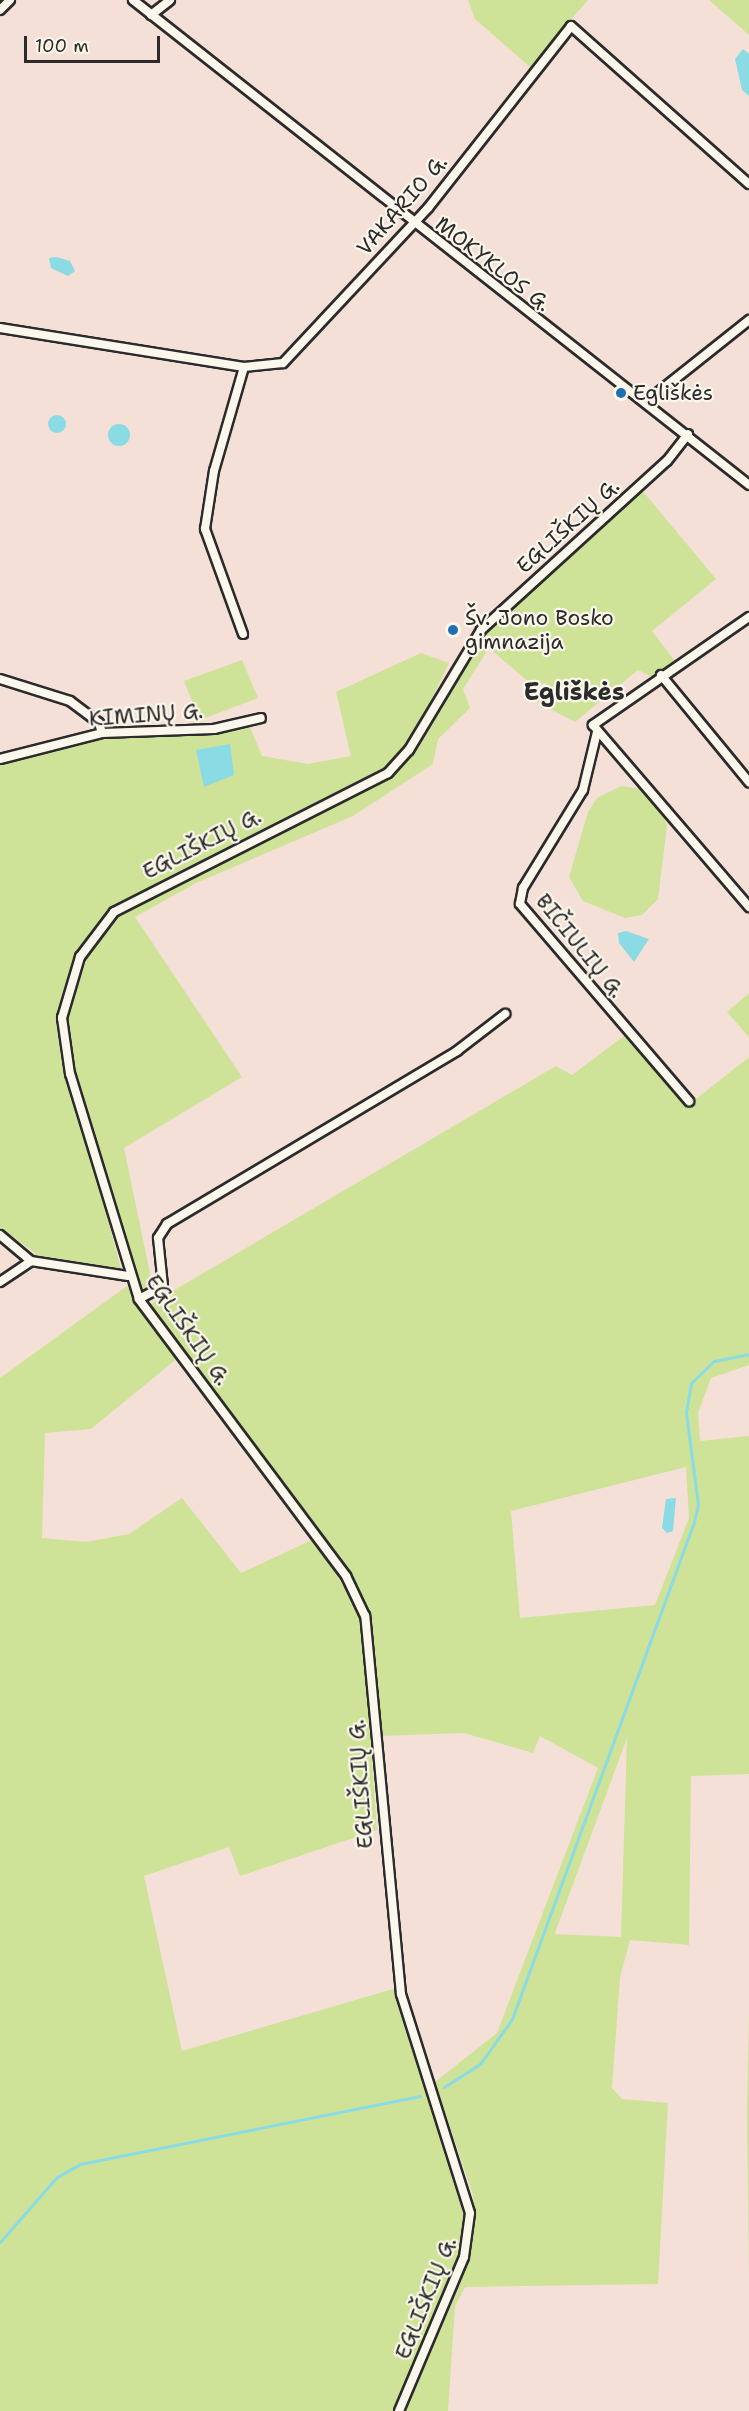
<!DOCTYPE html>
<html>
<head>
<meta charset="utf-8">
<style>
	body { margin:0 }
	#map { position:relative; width:749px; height:2411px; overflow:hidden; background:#f4e0d6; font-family:"Shantell Sans",sans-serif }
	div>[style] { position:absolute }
	.green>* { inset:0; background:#cee398 }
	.water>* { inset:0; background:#8adbe4 }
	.round { border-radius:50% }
	.stream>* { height:3px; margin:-1.5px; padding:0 1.5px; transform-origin:1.5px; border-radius:1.5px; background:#8adbe4 }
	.roads { filter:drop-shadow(2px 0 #2b2b2b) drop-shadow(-2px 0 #2b2b2b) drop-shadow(0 2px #2b2b2b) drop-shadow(0 -2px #2b2b2b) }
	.street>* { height:8px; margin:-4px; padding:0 4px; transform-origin:4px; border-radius:4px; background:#fbf7ec }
	.dots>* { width:16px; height:16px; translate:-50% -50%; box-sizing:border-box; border:3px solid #fbf7ec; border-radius:50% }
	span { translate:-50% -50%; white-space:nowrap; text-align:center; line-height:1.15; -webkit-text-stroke:4.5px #fbf7ec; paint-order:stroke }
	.street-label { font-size:21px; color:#2b2b2b }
	.poi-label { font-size:21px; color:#2b2b2b }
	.left { translate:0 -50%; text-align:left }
	.quarter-label { font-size:24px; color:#2b2b2b; font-weight:700 }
	.scale { position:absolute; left:24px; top:36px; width:136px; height:27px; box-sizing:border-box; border:3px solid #2b2b2b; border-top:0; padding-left:8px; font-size:18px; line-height:21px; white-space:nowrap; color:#2b2b2b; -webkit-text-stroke:4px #fbf7ec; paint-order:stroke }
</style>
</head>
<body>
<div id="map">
	<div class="green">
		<div style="clip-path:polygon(468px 0,588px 0,530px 67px,475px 19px)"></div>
		<div style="clip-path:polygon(709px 0,749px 0,749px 35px)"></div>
		<div style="clip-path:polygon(641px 489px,716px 579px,652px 631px,675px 661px,652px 677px,638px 670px,575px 722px,533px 700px,547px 683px,532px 685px,489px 648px,463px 689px,470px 708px,438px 739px,433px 764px,353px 816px,196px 883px,135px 917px,242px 1077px,124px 1148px,151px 1278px,149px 1287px,140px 1289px,72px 1065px,68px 1011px,92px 945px,122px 911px,393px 774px,420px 742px,484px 635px)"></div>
		<div style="clip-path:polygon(421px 653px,449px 663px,417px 729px,388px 766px,168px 877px,114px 907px,89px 933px,62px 1000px,60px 1042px,121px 1269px,39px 1256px,0 1227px,0 763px,101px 739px,191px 736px,250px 727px,262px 756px,308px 764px,351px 756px,336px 692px)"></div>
		<div style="clip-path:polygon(242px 660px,258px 698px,200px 720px,184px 681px)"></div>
		<div style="clip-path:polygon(621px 786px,643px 789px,662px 811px,667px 826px,658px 899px,642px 915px,625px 918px,583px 901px,569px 877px,588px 812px,597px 798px)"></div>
		<div style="clip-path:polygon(749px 993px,749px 1037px,727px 1012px)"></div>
		<div style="clip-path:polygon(evenodd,624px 1036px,686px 1107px,749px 1057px,749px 1365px,711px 1378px,698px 1413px,700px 1441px,749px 1436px,749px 1774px,691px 1776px,689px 1945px,630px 1940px,620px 1977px,612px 2088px,622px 2099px,668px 2103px,658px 2284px,465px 2287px,455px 2306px,448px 2411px,405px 2411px,461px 2282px,475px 2223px,473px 2195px,435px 2082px,497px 2033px,598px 1768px,540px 1736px,533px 1753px,464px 1733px,378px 1736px,372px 1634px,357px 1584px,149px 1305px,556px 1066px,572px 1075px,624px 1036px,686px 1467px,689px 1518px,655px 1605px,520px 1618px,511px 1511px,686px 1467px,624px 1036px,627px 1738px,621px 1937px,555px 1934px,555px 1933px,627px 1738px)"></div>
		<div style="clip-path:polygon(127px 1286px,179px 1357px,91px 1429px,45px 1433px,42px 1538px,86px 1542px,129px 1534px,182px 1498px,241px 1573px,314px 1539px,361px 1614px,377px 1830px,240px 1876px,229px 1847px,144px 1876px,182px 2051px,393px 1989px,453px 2162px,465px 2227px,458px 2258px,394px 2411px,0 2411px,0 1378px)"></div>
		<div style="clip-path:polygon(749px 2012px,749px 2279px,747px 2112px)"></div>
	</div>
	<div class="water">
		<div style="clip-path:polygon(743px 49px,749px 54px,749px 96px,742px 90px,735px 59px)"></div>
		<div style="clip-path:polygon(56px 257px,70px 261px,75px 271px,68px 276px,51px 268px,49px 258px)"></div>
		<div class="round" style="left:48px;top:415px;width:18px;height:18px"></div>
		<div class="round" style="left:108px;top:424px;width:22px;height:22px"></div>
		<div style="clip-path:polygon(230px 744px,234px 775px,204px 787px,196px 750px)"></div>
		<div style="clip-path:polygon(626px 931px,649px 939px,634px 962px,619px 943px,618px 933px)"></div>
		<div style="clip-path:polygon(676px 1498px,673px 1531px,667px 1533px,662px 1528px,666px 1499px)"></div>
	</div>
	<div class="stream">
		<div style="left:444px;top:2087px;width:43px;rotate:-32.6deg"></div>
		<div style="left:480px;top:2064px;width:55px;rotate:-54.6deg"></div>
		<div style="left:512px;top:2019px;width:529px;rotate:-69.89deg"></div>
		<div style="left:694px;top:1522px;width:17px;rotate:-77deg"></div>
		<div style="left:698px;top:1505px;width:94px;rotate:-97.4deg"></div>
		<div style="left:686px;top:1412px;width:29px;rotate:-80deg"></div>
		<div style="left:691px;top:1383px;width:32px;rotate:-44deg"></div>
		<div style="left:714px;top:1361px;width:36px;rotate:-11deg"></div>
		<div style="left:0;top:2242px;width:86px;rotate:-48.8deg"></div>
		<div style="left:57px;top:2177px;width:26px;rotate:-29deg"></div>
		<div style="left:80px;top:2164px;width:347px;rotate:-11.3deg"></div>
	</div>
	<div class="roads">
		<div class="street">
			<div style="left:133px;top:0;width:784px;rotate:38.21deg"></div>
			<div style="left:0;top:10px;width:14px;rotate:-45deg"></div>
			<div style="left:151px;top:15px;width:24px;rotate:-38deg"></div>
			<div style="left:0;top:328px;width:247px;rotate:9.1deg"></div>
			<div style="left:244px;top:367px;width:39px;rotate:-6deg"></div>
			<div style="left:283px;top:363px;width:212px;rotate:-46.9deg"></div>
			<div style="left:428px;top:208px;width:231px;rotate:-51.8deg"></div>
			<div style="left:571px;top:26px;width:238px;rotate:41.6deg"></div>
			<div style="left:646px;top:402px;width:132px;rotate:-38.5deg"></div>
			<div style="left:749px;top:617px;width:190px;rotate:145.3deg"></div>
			<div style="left:593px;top:725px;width:240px;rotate:49.4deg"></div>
			<div style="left:243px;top:634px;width:112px;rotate:-109.9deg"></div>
			<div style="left:205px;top:529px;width:59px;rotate:-81.2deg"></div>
			<div style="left:214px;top:471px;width:108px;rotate:-73.9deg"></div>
			<div style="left:661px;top:675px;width:139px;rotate:50.6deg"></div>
			<div style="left:0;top:679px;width:73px;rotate:17.4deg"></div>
			<div style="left:70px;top:701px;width:36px;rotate:37deg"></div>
			<div style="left:99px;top:723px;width:10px;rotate:73deg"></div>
			<div style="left:597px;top:732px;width:60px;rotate:103.6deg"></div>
			<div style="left:583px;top:790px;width:115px;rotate:121.5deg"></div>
			<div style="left:523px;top:888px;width:16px;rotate:101deg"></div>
			<div style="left:520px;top:904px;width:260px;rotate:49.4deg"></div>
			<div style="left:0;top:759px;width:105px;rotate:-14.3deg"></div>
			<div style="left:102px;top:733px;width:112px;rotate:-2deg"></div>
			<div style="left:214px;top:729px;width:48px;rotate:-13.2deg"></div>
			<div style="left:0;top:1235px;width:40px;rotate:40deg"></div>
			<div style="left:31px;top:1261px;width:98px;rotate:8.8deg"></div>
			<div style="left:0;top:1282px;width:37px;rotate:-34deg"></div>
			<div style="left:139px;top:1299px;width:27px;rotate:-28deg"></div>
			<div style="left:163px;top:1286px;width:48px;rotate:-95.9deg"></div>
			<div style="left:158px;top:1238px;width:17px;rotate:-57deg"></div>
			<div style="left:167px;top:1224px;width:338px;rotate:-30.8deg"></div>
			<div style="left:457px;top:1051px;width:61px;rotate:-37.6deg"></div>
			<div style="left:399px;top:2411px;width:167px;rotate:-67.1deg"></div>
			<div style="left:464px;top:2257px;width:44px;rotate:-82.2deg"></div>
			<div style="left:470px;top:2213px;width:230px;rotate:-107.5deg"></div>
			<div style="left:401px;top:1994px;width:380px;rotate:-95.4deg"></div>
			<div style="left:365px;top:1616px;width:44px;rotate:-115.4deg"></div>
			<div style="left:346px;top:1576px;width:346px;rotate:-126.8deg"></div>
			<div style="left:139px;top:1299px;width:235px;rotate:-107deg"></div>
			<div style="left:70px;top:1074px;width:57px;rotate:-98.1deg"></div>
			<div style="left:62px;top:1018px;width:64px;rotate:-73.6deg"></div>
			<div style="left:80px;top:957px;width:56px;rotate:-52.9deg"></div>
			<div style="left:114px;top:912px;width:307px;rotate:-26.9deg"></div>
			<div style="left:388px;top:773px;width:31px;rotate:-48deg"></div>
			<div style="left:409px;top:750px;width:140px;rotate:-59deg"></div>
			<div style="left:481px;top:630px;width:251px;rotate:-42.3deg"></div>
			<div style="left:667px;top:461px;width:34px;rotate:-52deg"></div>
		</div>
	</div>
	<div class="dots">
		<div style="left:621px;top:393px;background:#1f6fb2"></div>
		<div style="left:453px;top:630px;background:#1f6fb2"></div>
	</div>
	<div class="street-label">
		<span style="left:402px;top:205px;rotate:-49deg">VAKARIO G.</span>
		<span style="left:493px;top:264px;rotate:38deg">MOKYKLOS G.</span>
		<span style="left:568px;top:526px;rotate:-42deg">EGLIŠKIŲ G.</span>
		<span style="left:146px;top:715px;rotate:-4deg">KIMINŲ G.</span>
		<span style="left:202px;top:844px;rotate:-27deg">EGLIŠKIŲ G.</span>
		<span style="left:580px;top:946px;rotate:51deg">BIČIULIŲ G.</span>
		<span style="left:188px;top:1330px;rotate:55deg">EGLIŠKIŲ G.</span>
		<span style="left:361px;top:1784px;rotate:-94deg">EGLIŠKIŲ G.</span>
		<span style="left:426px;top:2298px;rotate:-68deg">EGLIŠKIŲ G.</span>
	</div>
	<div class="poi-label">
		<span class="left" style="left:633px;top:393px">Egliškės</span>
		<span class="left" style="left:465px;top:630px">Šv. Jono Bosko<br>gimnazija</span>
	</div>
	<div class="quarter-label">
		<span style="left:574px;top:693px">Egliškės</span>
	</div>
	<div class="scale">100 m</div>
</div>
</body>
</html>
